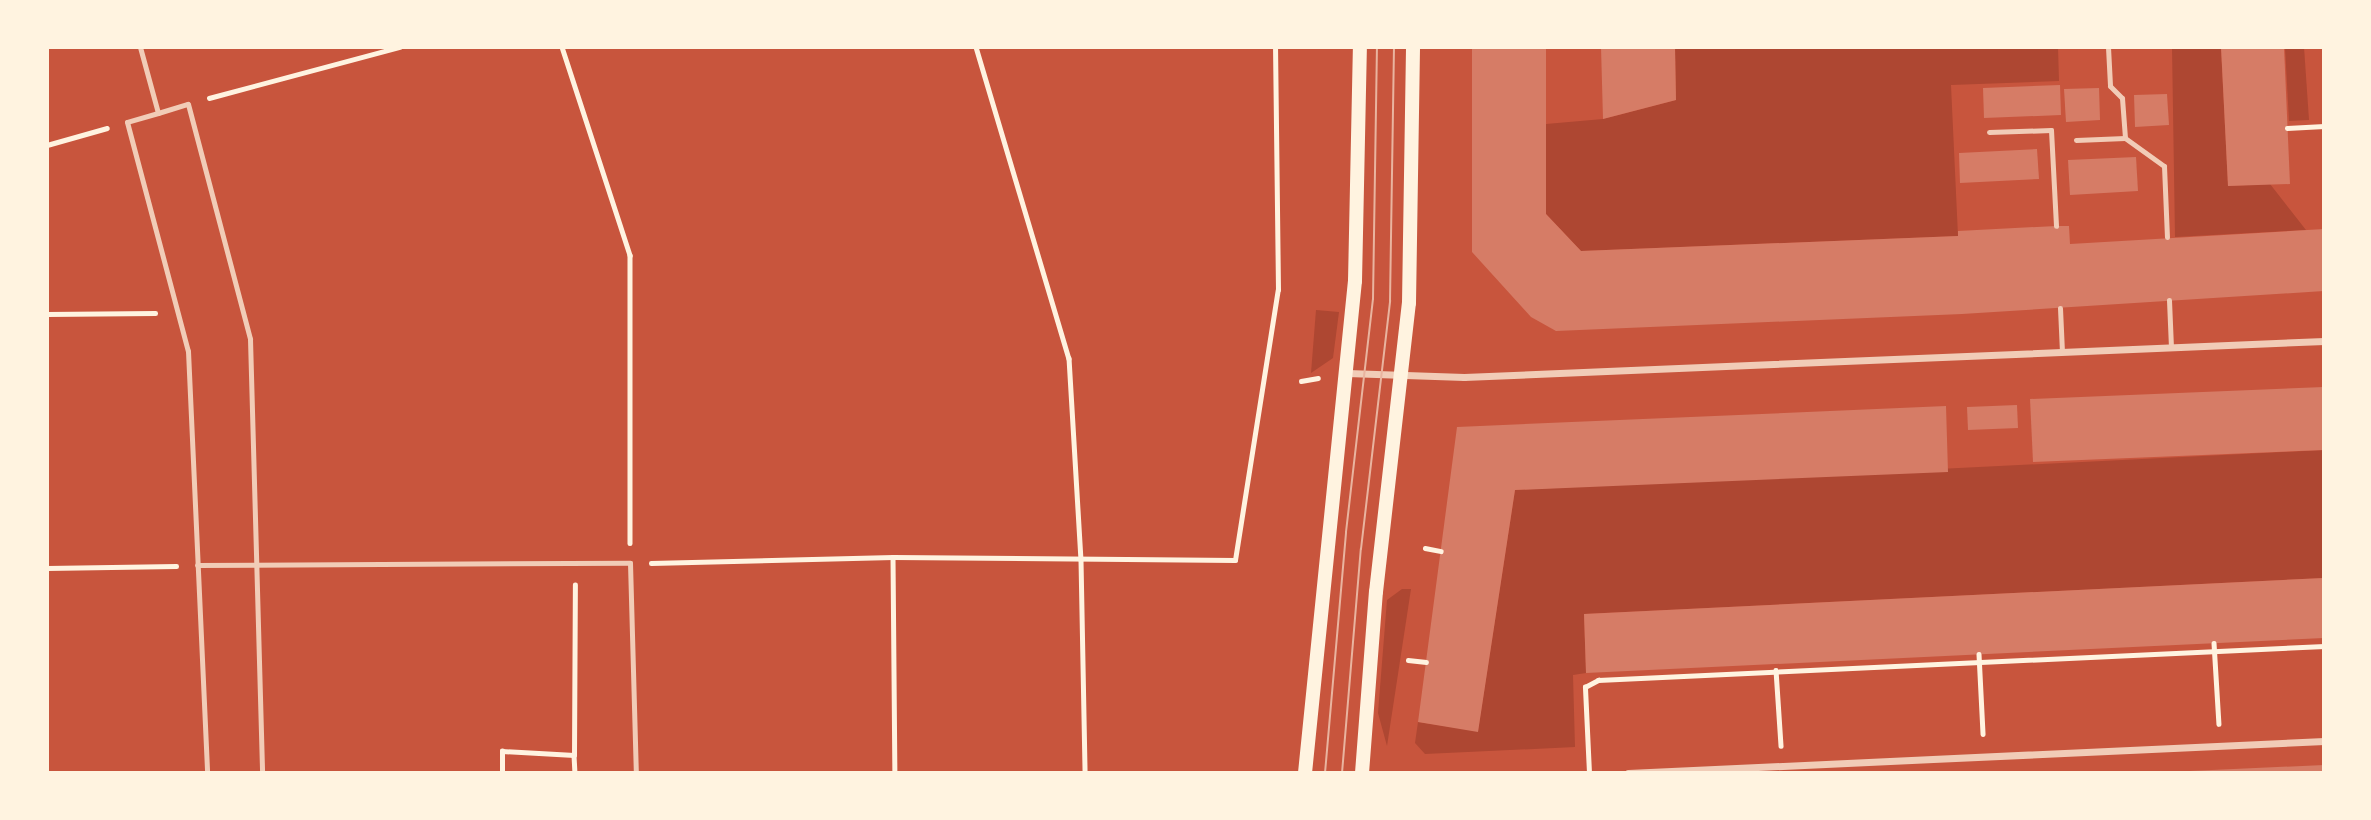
<!DOCTYPE html>
<html>
<head>
<meta charset="utf-8">
<style>
	body { margin:0 }
	#map { position:relative; width:2371px; height:820px; overflow:hidden; background:#c8553d; font-family:Raleway,sans-serif }
	div>[style] { position:absolute }
	.green>* { inset:0; background:#ae4732 }
	.building>* { inset:0; background:#d67c66 }
	.path>* { height:4.5px; margin:-2.25px; padding:0 2.25px; transform-origin:2.25px; border-radius:2.25px; background:#fff3e0 }
	.service>* { height:5px; margin:-2.5px; padding:0 2.5px; transform-origin:2.5px; border-radius:2.5px; background:#f1ccb7 }
	.minor>* { height:7px; margin:-3.5px; padding:0 3.5px; transform-origin:3.5px; border-radius:3.5px; background:#f1ccb7 }
	.secondary>* { height:14px; margin:-7px; padding:0 7px; transform-origin:7px; border-radius:7px; background:#fff3e0 }
	.tram>* { height:2px; margin:-1px; padding:0 1px; transform-origin:1px; border-radius:1px; background:#e9b49f }
	span { translate:-50% -50%; white-space:nowrap; text-align:center; line-height:1.15; -webkit-text-stroke:5px #fff3e0; paint-order:stroke }
	.frame { position:absolute; inset:0; border:49px solid #fff3e0; pointer-events:none }
</style>
</head>
<body>
<div id="map">
	<div class="green">
		<div style="clip-path:polygon(1675px 47px,2058px 47px,2059px 81px,1951px 85px,1958px 236px,1581px 251px,1546px 214px,1546px 124px,1603px 119px,1676px 100px)"></div>
		<div style="clip-path:polygon(2172px 47px,2221px 47px,2228px 186px,2270px 184px,2306px 230px,2175px 237px)"></div>
		<div style="clip-path:polygon(2285px 47px,2304px 47px,2309px 120px,2289px 121px)"></div>
		<div style="clip-path:polygon(1316px 310px,1339px 312px,1333px 358px,1311px 373px)"></div>
		<div style="clip-path:polygon(2324px 450px,2324px 578px,1584px 614px,1586px 673px,1573px 675px,1575px 747px,1425px 754px,1415px 743px,1418px 722px,1478px 731px,1515px 490px)"></div>
		<div style="clip-path:polygon(1402px 589px,1411px 589px,1387px 746px,1378px 713px,1387px 600px)"></div>
	</div>
	<div class="building">
		<div style="clip-path:polygon(1472px 47px,1546px 47px,1546px 214px,1581px 251px,1958px 236px,1958px 231px,2056px 226px,2069px 226px,2070px 244px,2324px 229px,2324px 291px,1962px 314px,1556px 331px,1531px 317px,1472px 252px)"></div>
		<div style="clip-path:polygon(1601px 47px,1675px 47px,1676px 100px,1603px 119px)"></div>
		<div style="clip-path:polygon(2221px 47px,2284px 47px,2290px 184px,2228px 186px)"></div>
		<div style="clip-path:polygon(2060px 85px,2061px 115px,1984px 118px,1983px 88px)"></div>
		<div style="clip-path:polygon(2099px 88px,2100px 120px,2066px 122px,2064px 89px)"></div>
		<div style="clip-path:polygon(2167px 94px,2169px 125px,2135px 127px,2134px 95px)"></div>
		<div style="clip-path:polygon(2037px 149px,2039px 179px,1960px 183px,1959px 153px)"></div>
		<div style="clip-path:polygon(2136px 157px,2138px 191px,2070px 195px,2068px 160px)"></div>
		<div style="clip-path:polygon(2324px 387px,2324px 450px,2033px 462px,2030px 399px)"></div>
		<div style="clip-path:polygon(2017px 405px,2018px 428px,1968px 430px,1967px 407px)"></div>
		<div style="clip-path:polygon(1946px 406px,1948px 472px,1515px 490px,1478px 732px,1418px 722px,1457px 427px)"></div>
		<div style="clip-path:polygon(2324px 578px,2324px 638px,1586px 673px,1584px 614px)"></div>
		<div style="clip-path:polygon(2324px 765px,2324px 773px,2190px 773px,2190px 771px)"></div>
	</div>
	<div class="path">
		<div style="left:562px;top:47px;width:219px;rotate:71.9deg"></div>
		<div style="left:630px;top:255px;width:288px;rotate:90deg"></div>
		<div style="left:976px;top:47px;width:325px;rotate:73.4deg"></div>
		<div style="left:1069px;top:358px;width:202px;rotate:86.6deg"></div>
		<div style="left:1081px;top:560px;width:213px;rotate:88.9deg"></div>
		<div style="left:209px;top:98px;width:197px;rotate:-15deg"></div>
		<div style="left:2287px;top:128px;width:37px;rotate:-3deg"></div>
		<div style="left:47px;top:145px;width:62px;rotate:-15.8deg"></div>
		<div style="left:47px;top:314px;width:108px;rotate:-0.5deg"></div>
		<div style="left:1301px;top:381px;width:17px;rotate:-10deg"></div>
		<div style="left:1425px;top:548px;width:16px;rotate:11deg"></div>
		<div style="left:893px;top:557px;width:216px;rotate:89.5deg"></div>
		<div style="left:651px;top:563px;width:242px;rotate:-1.4deg"></div>
		<div style="left:893px;top:557px;width:342px;rotate:0.5deg"></div>
		<div style="left:1235px;top:560px;width:273px;rotate:-81deg"></div>
		<div style="left:1278px;top:290px;width:243px;rotate:-90.7deg"></div>
		<div style="left:47px;top:568px;width:129px;rotate:-0.9deg"></div>
		<div style="left:2214px;top:643px;width:81px;rotate:86.5deg"></div>
		<div style="left:1979px;top:654px;width:80px;rotate:87.1deg"></div>
		<div style="left:1408px;top:660px;width:18px;rotate:6deg"></div>
		<div style="left:1776px;top:670px;width:76px;rotate:86.2deg"></div>
		<div style="left:574px;top:755px;width:170px;rotate:-89.7deg"></div>
		<div style="left:502px;top:773px;width:22px;rotate:-90deg"></div>
		<div style="left:502px;top:751px;width:72px;rotate:3.2deg"></div>
		<div style="left:574px;top:755px;width:18px;rotate:87deg"></div>
		<div style="left:1589px;top:773px;width:86px;rotate:-92.7deg"></div>
		<div style="left:1585px;top:687px;width:15px;rotate:-28deg"></div>
		<div style="left:1598px;top:680px;width:727px;rotate:-2.68deg"></div>
	</div>
	<div class="service">
		<div style="left:140px;top:47px;width:68px;rotate:74.7deg"></div>
		<div style="left:158px;top:113px;width:31px;rotate:-17deg"></div>
		<div style="left:188px;top:104px;width:243px;rotate:75.2deg"></div>
		<div style="left:250px;top:339px;width:434px;rotate:88.4deg"></div>
		<div style="left:2108px;top:47px;width:39px;rotate:87deg"></div>
		<div style="left:2110px;top:86px;width:17px;rotate:45deg"></div>
		<div style="left:2122px;top:98px;width:40px;rotate:85.7deg"></div>
		<div style="left:2125px;top:138px;width:48px;rotate:35.7deg"></div>
		<div style="left:2164px;top:166px;width:71px;rotate:87.6deg"></div>
		<div style="left:158px;top:113px;width:32px;rotate:164deg"></div>
		<div style="left:127px;top:122px;width:237px;rotate:75.1deg"></div>
		<div style="left:188px;top:351px;width:422px;rotate:87.4deg"></div>
		<div style="left:1989px;top:132px;width:62px;rotate:-1.8deg"></div>
		<div style="left:2051px;top:130px;width:96px;rotate:87deg"></div>
		<div style="left:2076px;top:140px;width:49px;rotate:-2.3deg"></div>
		<div style="left:2169px;top:300px;width:47px;rotate:87.6deg"></div>
		<div style="left:2060px;top:308px;width:44px;rotate:87.4deg"></div>
		<div style="left:197px;top:565px;width:433px;rotate:-0.3deg"></div>
		<div style="left:630px;top:563px;width:210px;rotate:88.4deg"></div>
	</div>
	<div class="minor">
		<div style="left:1347px;top:373px;width:117px;rotate:2deg"></div>
		<div style="left:1464px;top:377px;width:861px;rotate:-2.4deg"></div>
		<div style="left:1628px;top:773px;width:697px;rotate:-2.63deg"></div>
	</div>
	<div class="secondary">
		<div style="left:1305px;top:773px;width:495px;rotate:-84.2deg"></div>
		<div style="left:1355px;top:281px;width:234px;rotate:-88.8deg"></div>
		<div style="left:1362px;top:773px;width:182px;rotate:-85.6deg"></div>
		<div style="left:1376px;top:592px;width:291px;rotate:-83.5deg"></div>
		<div style="left:1409px;top:303px;width:256px;rotate:-89.1deg"></div>
	</div>
	<div class="tram">
		<div style="left:1325px;top:773px;width:242px;rotate:-85deg"></div>
		<div style="left:1346px;top:532px;width:235px;rotate:-83.4deg"></div>
		<div style="left:1373px;top:299px;width:252px;rotate:-89.1deg"></div>
		<div style="left:1342px;top:773px;width:225px;rotate:-85.2deg"></div>
		<div style="left:1361px;top:549px;width:250px;rotate:-83.3deg"></div>
		<div style="left:1390px;top:301px;width:254px;rotate:-89.1deg"></div>
	</div>
	<div class="frame"></div>
</div>
</body>
</html>
